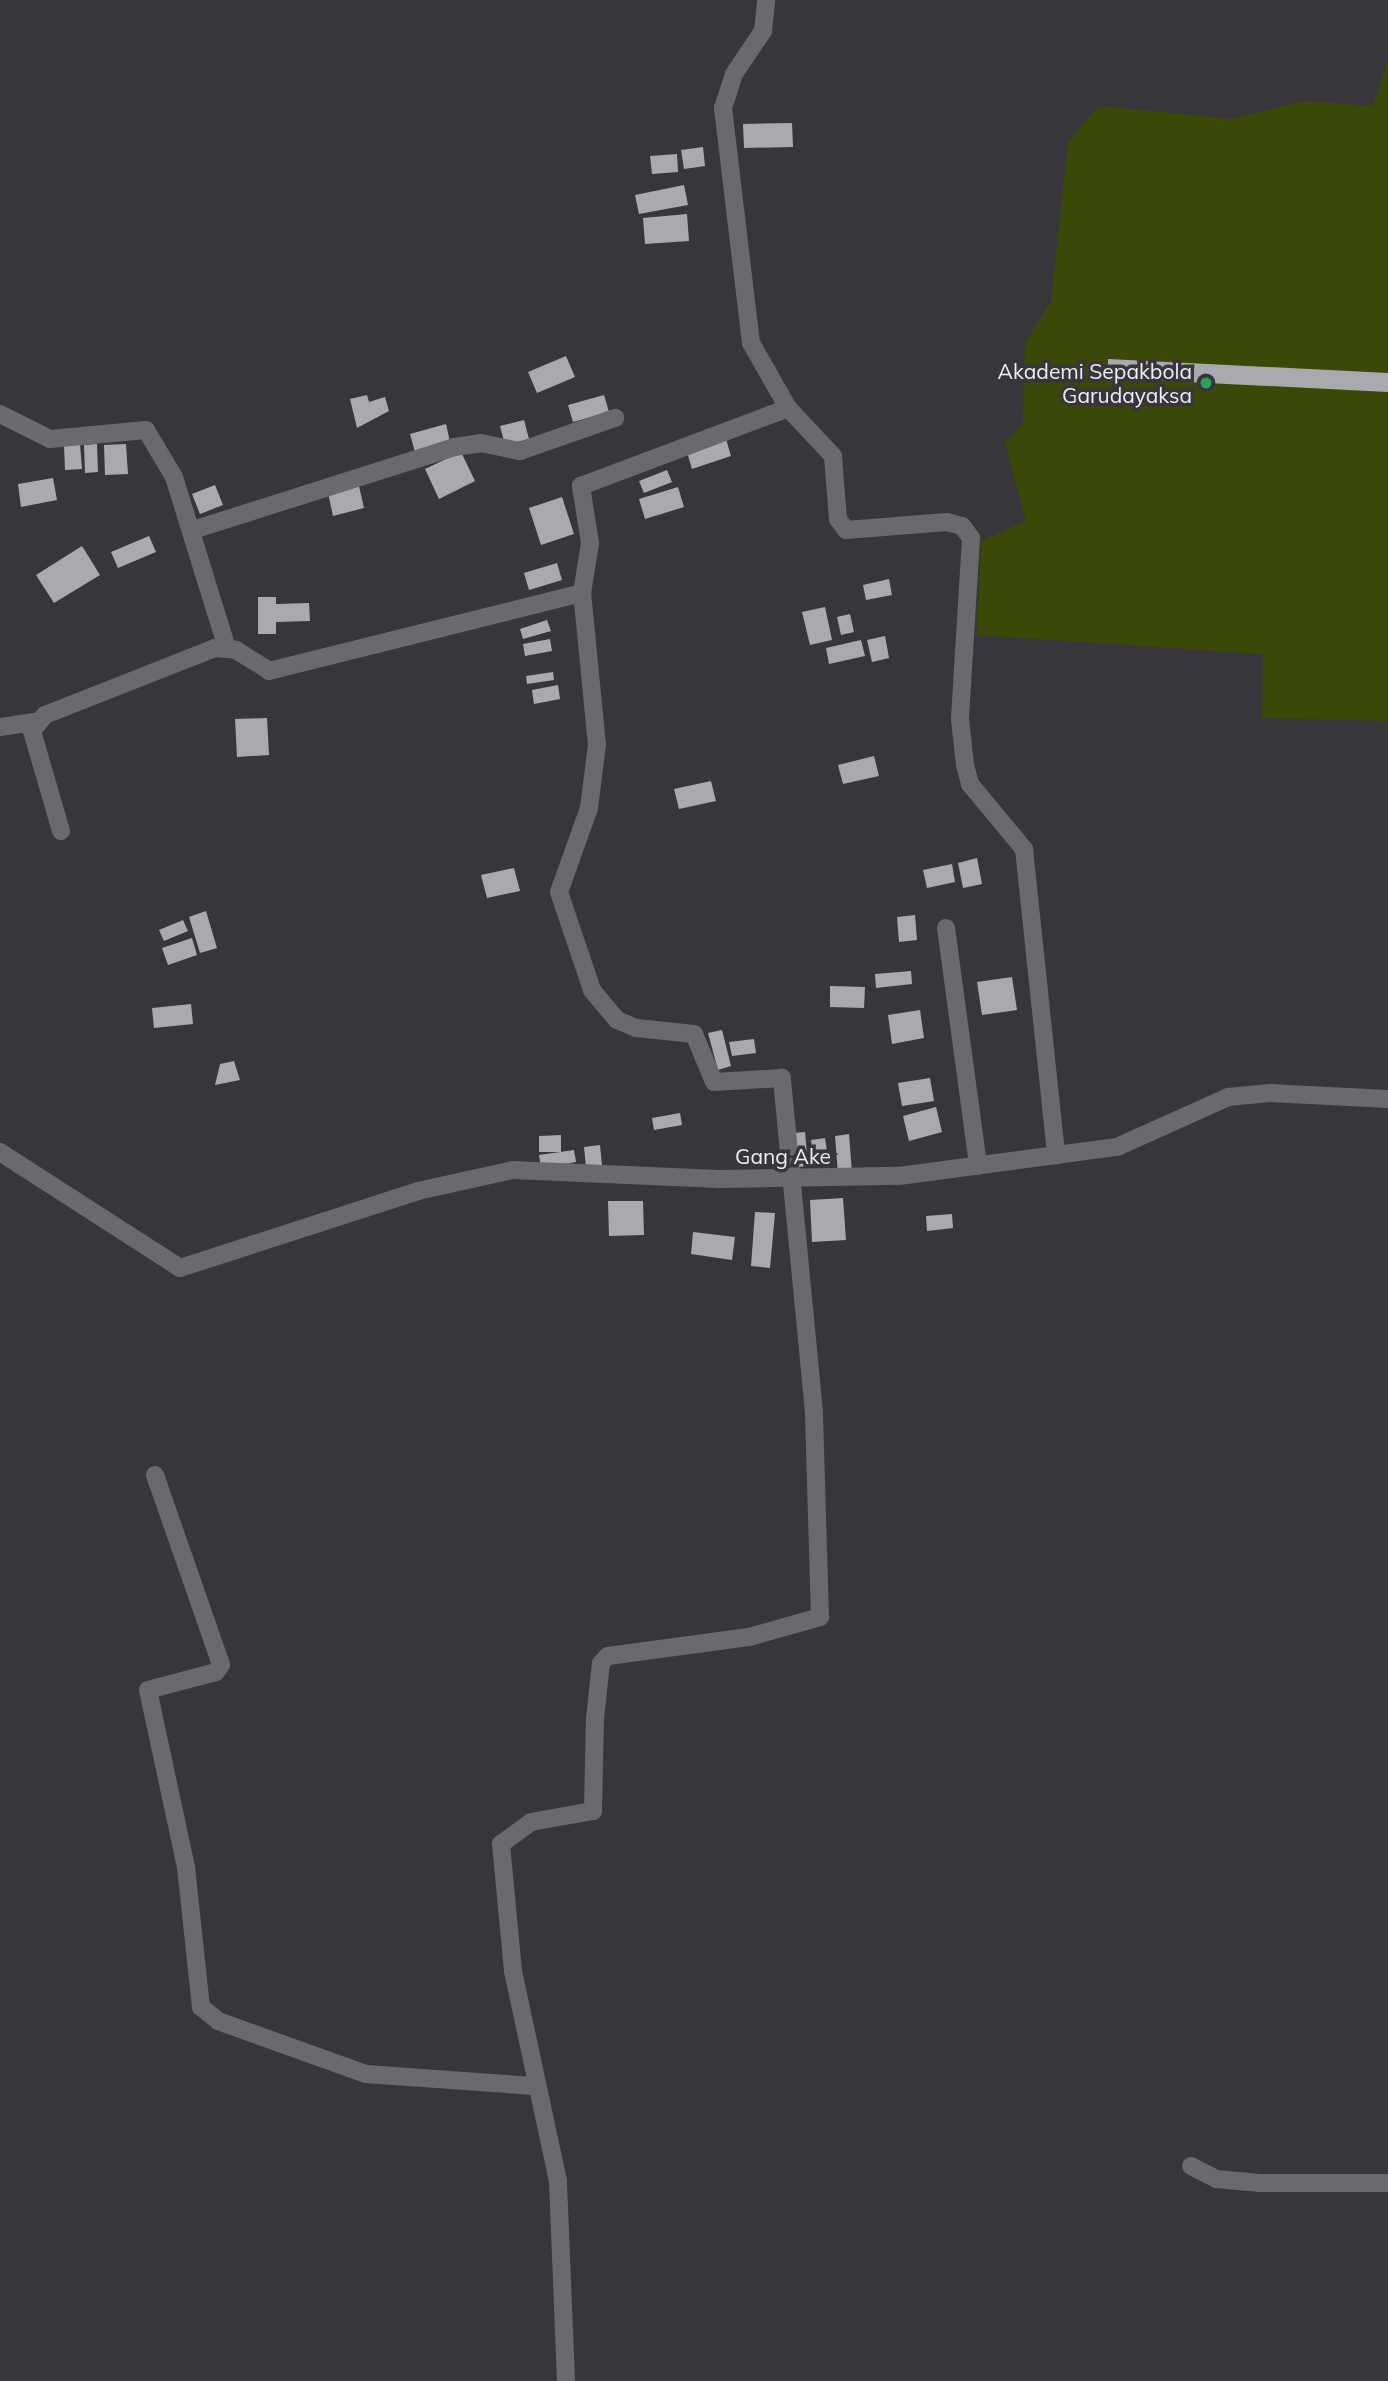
<!DOCTYPE html>
<html>
<head>
<meta charset="utf-8">
<style>
	body { margin:0 }
	#map { position:relative; width:1388px; height:2381px; overflow:hidden; background:#39363b; font-family:Mulish,sans-serif }
	div>[style] { position:absolute }
	.green>* { inset:0; background:#3b4908 }
	.building>* { inset:0; background:#aba9b0 }
	.minor>* { height:18px; margin:-9px; padding:0 9px; transform-origin:9px; border-radius:9px; background:#6b686e }
	.dots>* { width:19px; height:19px; translate:-50% -50%; box-sizing:border-box; border:4px solid #39363b; border-radius:50% }
	span { translate:-50% -50%; white-space:nowrap; text-align:center; line-height:1.15; -webkit-text-stroke:7px #39363b; paint-order:stroke }
	.poi-label { font-size:21px; color:#efedf1 }
	.right { translate:-100% -50%; text-align:right }
	.street-label { font-size:21px; color:#efedf1 }
</style>
</head>
<body>
<div id="map">
	<div class="green">
		<div style="clip-path:polygon(1388px 58px,1388px 721px,1262px 718px,1263px 654px,977px 635px,981px 541px,1026px 521px,1005px 443px,1023px 424px,1025px 343px,1051px 302px,1068px 142px,1099px 106px,1231px 119px,1305px 101px,1373px 106px)"></div>
	</div>
	<div class="building">
		<div style="clip-path:polygon(792px 123px,793px 147px,744px 148px,743px 124px)"></div>
		<div style="clip-path:polygon(703px 147px,705px 166px,684px 169px,681px 150px)"></div>
		<div style="clip-path:polygon(677px 154px,678px 172px,652px 174px,650px 156px)"></div>
		<div style="clip-path:polygon(684px 185px,688px 205px,639px 214px,635px 195px)"></div>
		<div style="clip-path:polygon(687px 214px,689px 241px,645px 244px,643px 218px)"></div>
		<div style="clip-path:polygon(566px 356px,575px 377px,537px 393px,528px 372px)"></div>
		<div style="clip-path:polygon(1108px 359px,1388px 373px,1388px 392px,1108px 378px)"></div>
		<div style="clip-path:polygon(367px 395px,369px 402px,385px 397px,389px 411px,357px 428px,350px 399px)"></div>
		<div style="clip-path:polygon(604px 395px,609px 412px,573px 422px,568px 405px)"></div>
		<div style="clip-path:polygon(524px 420px,529px 439px,505px 445px,500px 426px)"></div>
		<div style="clip-path:polygon(446px 424px,450px 442px,415px 452px,410px 434px)"></div>
		<div style="clip-path:polygon(726px 439px,731px 456px,692px 469px,687px 452px)"></div>
		<div style="clip-path:polygon(80px 444px,82px 469px,65px 470px,64px 445px)"></div>
		<div style="clip-path:polygon(97px 444px,98px 472px,85px 473px,84px 445px)"></div>
		<div style="clip-path:polygon(126px 444px,128px 474px,105px 475px,104px 445px)"></div>
		<div style="clip-path:polygon(461px 452px,475px 481px,439px 499px,425px 469px)"></div>
		<div style="clip-path:polygon(667px 470px,672px 482px,644px 493px,639px 481px)"></div>
		<div style="clip-path:polygon(53px 478px,57px 500px,21px 507px,18px 484px)"></div>
		<div style="clip-path:polygon(215px 485px,223px 505px,200px 514px,192px 494px)"></div>
		<div style="clip-path:polygon(359px 486px,364px 508px,333px 516px,328px 493px)"></div>
		<div style="clip-path:polygon(678px 487px,684px 507px,645px 519px,639px 499px)"></div>
		<div style="clip-path:polygon(562px 497px,574px 534px,541px 545px,529px 508px)"></div>
		<div style="clip-path:polygon(149px 536px,156px 552px,118px 568px,111px 552px)"></div>
		<div style="clip-path:polygon(82px 546px,100px 575px,54px 603px,36px 575px)"></div>
		<div style="clip-path:polygon(557px 563px,562px 580px,529px 590px,524px 573px)"></div>
		<div style="clip-path:polygon(889px 579px,892px 595px,866px 600px,863px 585px)"></div>
		<div style="clip-path:polygon(258px 597px,276px 597px,276px 604px,309px 603px,310px 621px,276px 622px,276px 634px,258px 634px)"></div>
		<div style="clip-path:polygon(825px 607px,832px 640px,810px 645px,802px 612px)"></div>
		<div style="clip-path:polygon(850px 614px,854px 632px,841px 635px,837px 617px)"></div>
		<div style="clip-path:polygon(547px 620px,551px 631px,523px 639px,520px 629px)"></div>
		<div style="clip-path:polygon(885px 636px,889px 658px,872px 662px,867px 640px)"></div>
		<div style="clip-path:polygon(550px 639px,552px 651px,525px 656px,523px 644px)"></div>
		<div style="clip-path:polygon(861px 640px,865px 656px,829px 664px,826px 648px)"></div>
		<div style="clip-path:polygon(553px 672px,554px 680px,527px 684px,526px 676px)"></div>
		<div style="clip-path:polygon(558px 685px,560px 699px,534px 704px,532px 690px)"></div>
		<div style="clip-path:polygon(267px 718px,269px 755px,237px 757px,235px 719px)"></div>
		<div style="clip-path:polygon(874px 756px,879px 776px,843px 784px,838px 765px)"></div>
		<div style="clip-path:polygon(711px 781px,716px 801px,679px 809px,674px 789px)"></div>
		<div style="clip-path:polygon(977px 858px,982px 884px,963px 888px,958px 863px)"></div>
		<div style="clip-path:polygon(952px 864px,955px 882px,927px 888px,923px 870px)"></div>
		<div style="clip-path:polygon(514px 868px,520px 891px,487px 898px,481px 875px)"></div>
		<div style="clip-path:polygon(206px 911px,217px 948px,200px 953px,189px 917px)"></div>
		<div style="clip-path:polygon(915px 915px,917px 940px,899px 942px,897px 917px)"></div>
		<div style="clip-path:polygon(183px 920px,188px 931px,164px 941px,159px 930px)"></div>
		<div style="clip-path:polygon(192px 938px,197px 955px,168px 965px,162px 948px)"></div>
		<div style="clip-path:polygon(911px 971px,912px 984px,876px 988px,875px 974px)"></div>
		<div style="clip-path:polygon(1012px 977px,1017px 1010px,982px 1015px,977px 982px)"></div>
		<div style="clip-path:polygon(830px 986px,865px 987px,864px 1008px,830px 1007px)"></div>
		<div style="clip-path:polygon(191px 1004px,193px 1024px,154px 1028px,152px 1008px)"></div>
		<div style="clip-path:polygon(920px 1010px,924px 1038px,892px 1044px,888px 1015px)"></div>
		<div style="clip-path:polygon(722px 1030px,731px 1066px,718px 1070px,708px 1033px)"></div>
		<div style="clip-path:polygon(754px 1039px,756px 1053px,732px 1056px,729px 1042px)"></div>
		<div style="clip-path:polygon(234px 1061px,240px 1080px,215px 1085px,220px 1064px)"></div>
		<div style="clip-path:polygon(930px 1078px,934px 1101px,902px 1106px,898px 1083px)"></div>
		<div style="clip-path:polygon(936px 1107px,942px 1132px,909px 1141px,903px 1116px)"></div>
		<div style="clip-path:polygon(680px 1113px,682px 1125px,654px 1130px,652px 1118px)"></div>
		<div style="clip-path:polygon(805px 1132px,808px 1166px,796px 1167px,793px 1133px)"></div>
		<div style="clip-path:polygon(849px 1134px,852px 1173px,838px 1174px,835px 1136px)"></div>
		<div style="clip-path:polygon(561px 1135px,561px 1152px,539px 1152px,539px 1136px)"></div>
		<div style="clip-path:polygon(825px 1138px,829px 1164px,814px 1166px,811px 1140px)"></div>
		<div style="clip-path:polygon(600px 1145px,602px 1165px,586px 1167px,584px 1147px)"></div>
		<div style="clip-path:polygon(574px 1150px,576px 1162px,541px 1168px,539px 1155px)"></div>
		<div style="clip-path:polygon(843px 1198px,846px 1240px,812px 1242px,810px 1200px)"></div>
		<div style="clip-path:polygon(608px 1201px,643px 1201px,644px 1235px,609px 1236px)"></div>
		<div style="clip-path:polygon(755px 1212px,775px 1213px,770px 1268px,751px 1266px)"></div>
		<div style="clip-path:polygon(952px 1214px,953px 1228px,927px 1231px,926px 1216px)"></div>
		<div style="clip-path:polygon(693px 1232px,735px 1237px,732px 1260px,691px 1254px)"></div>
	</div>
	<div class="minor">
		<div style="left:788px;top:408px;width:66px;rotate:46.8deg"></div>
		<div style="left:833px;top:456px;width:63px;rotate:85.5deg"></div>
		<div style="left:838px;top:519px;width:14px;rotate:54deg"></div>
		<div style="left:846px;top:530px;width:101px;rotate:-4.5deg"></div>
		<div style="left:947px;top:522px;width:16px;rotate:15deg"></div>
		<div style="left:962px;top:526px;width:15px;rotate:53deg"></div>
		<div style="left:971px;top:538px;width:181px;rotate:93.5deg"></div>
		<div style="left:960px;top:719px;width:46px;rotate:83.8deg"></div>
		<div style="left:965px;top:765px;width:20px;rotate:75deg"></div>
		<div style="left:970px;top:784px;width:85px;rotate:50.3deg"></div>
		<div style="left:1024px;top:849px;width:308px;rotate:84deg"></div>
		<div style="left:0;top:414px;width:56px;rotate:26.6deg"></div>
		<div style="left:50px;top:439px;width:96px;rotate:-5.4deg"></div>
		<div style="left:146px;top:430px;width:55px;rotate:59.2deg"></div>
		<div style="left:174px;top:477px;width:179px;rotate:72.8deg"></div>
		<div style="left:193px;top:530px;width:274px;rotate:-17.6deg"></div>
		<div style="left:454px;top:447px;width:27px;rotate:-8deg"></div>
		<div style="left:481px;top:443px;width:40px;rotate:12deg"></div>
		<div style="left:520px;top:451px;width:101px;rotate:-19.2deg"></div>
		<div style="left:0;top:727px;width:40px;rotate:-8.5deg"></div>
		<div style="left:61px;top:831px;width:104px;rotate:-106.2deg"></div>
		<div style="left:32px;top:731px;width:21px;rotate:-51deg"></div>
		<div style="left:45px;top:715px;width:183px;rotate:-21.5deg"></div>
		<div style="left:215px;top:648px;width:21px;rotate:5deg"></div>
		<div style="left:236px;top:650px;width:39px;rotate:32deg"></div>
		<div style="left:269px;top:671px;width:323px;rotate:-14deg"></div>
		<div style="left:946px;top:928px;width:240px;rotate:82.3deg"></div>
		<div style="left:0;top:1152px;width:214px;rotate:32.8deg"></div>
		<div style="left:180px;top:1268px;width:250px;rotate:-17.9deg"></div>
		<div style="left:418px;top:1191px;width:97px;rotate:-12.5deg"></div>
		<div style="left:513px;top:1170px;width:206px;rotate:2.5deg"></div>
		<div style="left:719px;top:1179px;width:180px;rotate:-1deg"></div>
		<div style="left:899px;top:1176px;width:220px;rotate:-7.6deg"></div>
		<div style="left:1117px;top:1147px;width:122px;rotate:-24.2deg"></div>
		<div style="left:1228px;top:1097px;width:42px;rotate:-5.4deg"></div>
		<div style="left:1270px;top:1093px;width:118px;rotate:2.9deg"></div>
		<div style="left:155px;top:1475px;width:201px;rotate:70.8deg"></div>
		<div style="left:221px;top:1665px;width:9px;rotate:126deg"></div>
		<div style="left:216px;top:1672px;width:70px;rotate:165.2deg"></div>
		<div style="left:148px;top:1690px;width:181px;rotate:77.9deg"></div>
		<div style="left:186px;top:1867px;width:141px;rotate:83.9deg"></div>
		<div style="left:201px;top:2007px;width:22px;rotate:39deg"></div>
		<div style="left:218px;top:2021px;width:157px;rotate:19.7deg"></div>
		<div style="left:366px;top:2074px;width:169px;rotate:4.1deg"></div>
		<div style="left:1191px;top:2166px;width:28px;rotate:27deg"></div>
		<div style="left:1216px;top:2179px;width:44px;rotate:5.2deg"></div>
		<div style="left:1260px;top:2183px;width:128px"></div>
		<div style="left:566px;top:2381px;width:200px;rotate:-92.3deg"></div>
		<div style="left:558px;top:2181px;width:215px;rotate:-102.1deg"></div>
		<div style="left:513px;top:1971px;width:128px;rotate:-95.4deg"></div>
		<div style="left:501px;top:1844px;width:37px;rotate:-36deg"></div>
		<div style="left:531px;top:1822px;width:63px;rotate:-10.1deg"></div>
		<div style="left:593px;top:1811px;width:92px;rotate:-88.8deg"></div>
		<div style="left:595px;top:1719px;width:56px;rotate:-83.9deg"></div>
		<div style="left:601px;top:1663px;width:10px;rotate:-45deg"></div>
		<div style="left:608px;top:1656px;width:142px;rotate:-7.7deg"></div>
		<div style="left:749px;top:1637px;width:74px;rotate:-15.7deg"></div>
		<div style="left:820px;top:1617px;width:205px;rotate:-91.7deg"></div>
		<div style="left:814px;top:1412px;width:336px;rotate:-95.5deg"></div>
		<div style="left:782px;top:1078px;width:68px;rotate:176.6deg"></div>
		<div style="left:714px;top:1082px;width:52px;rotate:-112.6deg"></div>
		<div style="left:694px;top:1034px;width:58px;rotate:-174.1deg"></div>
		<div style="left:636px;top:1028px;width:21px;rotate:-157deg"></div>
		<div style="left:617px;top:1020px;width:39px;rotate:-130deg"></div>
		<div style="left:592px;top:990px;width:103px;rotate:-108.6deg"></div>
		<div style="left:559px;top:892px;width:89px;rotate:-70.3deg"></div>
		<div style="left:589px;top:808px;width:64px;rotate:-82.8deg"></div>
		<div style="left:597px;top:745px;width:153px;rotate:-95.6deg"></div>
		<div style="left:582px;top:593px;width:51px;rotate:-80.9deg"></div>
		<div style="left:590px;top:543px;width:58px;rotate:-99deg"></div>
		<div style="left:581px;top:486px;width:221px;rotate:-20.6deg"></div>
		<div style="left:788px;top:408px;width:75px;rotate:-119.6deg"></div>
		<div style="left:751px;top:343px;width:237px;rotate:-96.8deg"></div>
		<div style="left:723px;top:108px;width:36px;rotate:-72deg"></div>
		<div style="left:734px;top:74px;width:52px;rotate:-56deg"></div>
		<div style="left:763px;top:31px;width:31px;rotate:-84deg"></div>
	</div>
	<div class="dots">
		<div style="left:1206px;top:383px;background:#2e9e5b"></div>
	</div>
	<div class="poi-label">
		<span class="right" style="left:1192px;top:383px">Akademi Sepakbola<br>Garudayaksa</span>
	</div>
	<div class="street-label">
		<span style="left:783px;top:1156px">Gang Ake</span>
	</div>
</div>
</body>
</html>
